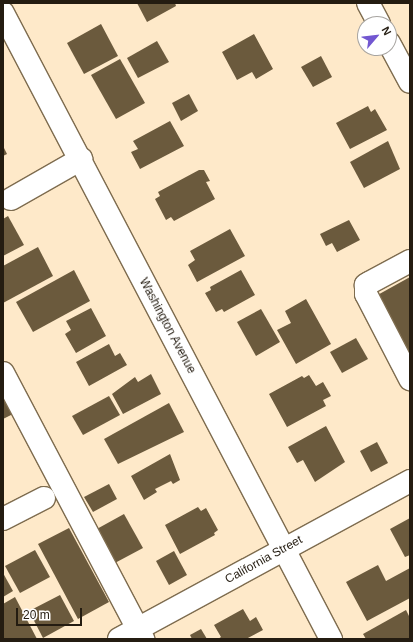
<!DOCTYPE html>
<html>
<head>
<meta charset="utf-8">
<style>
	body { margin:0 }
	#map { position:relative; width:413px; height:642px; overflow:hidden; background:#fee9c9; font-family:Helvetica,sans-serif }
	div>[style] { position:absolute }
	.building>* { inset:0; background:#6b5a3d }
	.roads { filter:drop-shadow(1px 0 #7e6c4f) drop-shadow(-1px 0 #7e6c4f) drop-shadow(0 1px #7e6c4f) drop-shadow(0 -1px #7e6c4f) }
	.minor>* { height:22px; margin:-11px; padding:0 11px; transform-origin:11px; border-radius:11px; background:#fff }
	span { translate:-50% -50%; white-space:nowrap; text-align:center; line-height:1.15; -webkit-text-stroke:4px #fff; paint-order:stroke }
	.street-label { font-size:12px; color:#241c11 }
	.frame { position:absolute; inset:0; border:4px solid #241c11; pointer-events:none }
	.north { position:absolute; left:357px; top:16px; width:40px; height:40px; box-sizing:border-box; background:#fff; border:1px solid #a7a4a0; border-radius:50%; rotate:62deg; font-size:11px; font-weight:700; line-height:16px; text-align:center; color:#241c11 }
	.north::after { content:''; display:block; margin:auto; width:14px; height:18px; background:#7257d1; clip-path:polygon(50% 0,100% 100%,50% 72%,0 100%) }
	.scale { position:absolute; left:16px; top:608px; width:66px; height:18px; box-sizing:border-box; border:2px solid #241c11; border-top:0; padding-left:5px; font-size:12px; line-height:14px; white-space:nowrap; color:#241c11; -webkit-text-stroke:3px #fff; paint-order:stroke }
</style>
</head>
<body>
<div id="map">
	<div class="building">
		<div style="clip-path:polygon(137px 3px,175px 3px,176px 6px,147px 22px)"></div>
		<div style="clip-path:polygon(101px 24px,118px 56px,84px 74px,67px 43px)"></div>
		<div style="clip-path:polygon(254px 34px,273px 69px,256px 79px,252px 72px,237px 80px,222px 52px)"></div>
		<div style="clip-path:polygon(157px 41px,169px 62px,138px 78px,127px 58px)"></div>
		<div style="clip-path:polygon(321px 56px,332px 77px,313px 87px,301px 67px)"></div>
		<div style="clip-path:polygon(120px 59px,145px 103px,116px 119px,91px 75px)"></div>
		<div style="clip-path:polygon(189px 94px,198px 111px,181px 121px,172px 103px)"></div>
		<div style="clip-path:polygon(368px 106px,371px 112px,375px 109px,387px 130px,350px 149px,336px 123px)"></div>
		<div style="clip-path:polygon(170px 121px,184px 146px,140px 169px,131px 152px,138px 149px,133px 141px)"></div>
		<div style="clip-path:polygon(388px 141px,400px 169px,364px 188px,350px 162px)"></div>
		<div style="clip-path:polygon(3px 146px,7px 154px,3px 156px)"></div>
		<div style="clip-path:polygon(199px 170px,204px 170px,210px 181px,206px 182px,215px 199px,174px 221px,171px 217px,166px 220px,155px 199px,160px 196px,158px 192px)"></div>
		<div style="clip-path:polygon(8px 216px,24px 245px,3px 256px,3px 219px)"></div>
		<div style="clip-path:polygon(349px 220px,360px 240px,337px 252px,332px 243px,326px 246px,320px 234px)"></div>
		<div style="clip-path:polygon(230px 229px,245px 256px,197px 282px,188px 265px,195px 260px,190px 251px)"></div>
		<div style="clip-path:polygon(38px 247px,53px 276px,3px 303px,3px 266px)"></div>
		<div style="clip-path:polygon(74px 270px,90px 301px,33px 332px,16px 302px)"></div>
		<div style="clip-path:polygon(241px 270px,255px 295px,224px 312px,222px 309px,216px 312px,205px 293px,211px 290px,210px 287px)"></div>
		<div style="clip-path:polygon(410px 277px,410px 363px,374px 297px)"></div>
		<div style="clip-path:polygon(306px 299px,331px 344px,296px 364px,277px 330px,291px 323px,285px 311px)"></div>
		<div style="clip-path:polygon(91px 308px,106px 336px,76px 353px,65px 334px,71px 330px,66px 321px)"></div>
		<div style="clip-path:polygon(261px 309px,280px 342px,256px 356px,237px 322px)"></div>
		<div style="clip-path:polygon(356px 338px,368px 359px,342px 373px,330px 352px)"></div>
		<div style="clip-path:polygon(109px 344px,115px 356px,120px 353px,127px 365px,89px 386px,76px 362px)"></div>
		<div style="clip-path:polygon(151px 374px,161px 394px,123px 414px,112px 394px,135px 377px,138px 382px)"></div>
		<div style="clip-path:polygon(309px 375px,316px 386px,323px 382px,331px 396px,323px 400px,326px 406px,287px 427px,269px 394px,302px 376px,304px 378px)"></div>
		<div style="clip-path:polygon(3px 390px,15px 413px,3px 419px)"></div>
		<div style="clip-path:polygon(109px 396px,120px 415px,83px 435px,72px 416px)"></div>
		<div style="clip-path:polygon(169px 403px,184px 432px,118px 464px,104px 439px)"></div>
		<div style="clip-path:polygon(326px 426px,345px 462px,315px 482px,303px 460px,297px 463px,288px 447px)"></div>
		<div style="clip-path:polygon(377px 442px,388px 463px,371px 472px,360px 451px)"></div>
		<div style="clip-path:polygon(170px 454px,180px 480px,173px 484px,171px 481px,155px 489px,157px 492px,144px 500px,131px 476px)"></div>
		<div style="clip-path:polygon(109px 484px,117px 499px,93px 512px,84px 497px)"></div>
		<div style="clip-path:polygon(198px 507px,201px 511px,206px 508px,218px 530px,214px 533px,215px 535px,180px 554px,165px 525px)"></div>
		<div style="clip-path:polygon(124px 514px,143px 548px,113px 564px,95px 530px)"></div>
		<div style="clip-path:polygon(410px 518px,410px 555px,405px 557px,390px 529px)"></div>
		<div style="clip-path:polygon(69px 528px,109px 602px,78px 619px,38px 544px)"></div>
		<div style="clip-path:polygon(35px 550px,50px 577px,20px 593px,5px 566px)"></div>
		<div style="clip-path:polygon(174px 551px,187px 575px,169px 585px,156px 561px)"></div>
		<div style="clip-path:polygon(378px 565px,386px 581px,410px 568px,410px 598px,367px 621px,346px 582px)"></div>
		<div style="clip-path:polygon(3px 573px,13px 591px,3px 597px)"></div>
		<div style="clip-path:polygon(60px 595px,74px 621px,43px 638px,29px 611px)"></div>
		<div style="clip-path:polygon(15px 597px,37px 639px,3px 639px,3px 604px)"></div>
		<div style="clip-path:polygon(243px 609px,250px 621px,256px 617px,263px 630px,246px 639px,218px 639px,221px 637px,214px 625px)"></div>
		<div style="clip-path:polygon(406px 610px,410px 618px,410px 638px,366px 639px,363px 634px)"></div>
		<div style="clip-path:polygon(201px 629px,207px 639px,192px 639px,190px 635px)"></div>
	</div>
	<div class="roads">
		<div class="minor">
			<div style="left:368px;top:3px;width:24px;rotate:62deg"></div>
			<div style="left:3px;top:13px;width:707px;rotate:62.35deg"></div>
			<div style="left:389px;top:43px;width:44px;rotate:61.7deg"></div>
			<div style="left:11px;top:199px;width:81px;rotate:-29.7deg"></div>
			<div style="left:410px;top:261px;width:47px;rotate:151.8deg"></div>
			<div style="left:369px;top:283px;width:4px;rotate:146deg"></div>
			<div style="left:366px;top:285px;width:9px;rotate:90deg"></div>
			<div style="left:366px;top:294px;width:96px;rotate:62.6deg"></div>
			<div style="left:3px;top:373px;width:301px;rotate:62.2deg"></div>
			<div style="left:3px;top:519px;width:46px;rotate:-27.1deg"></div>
			<div style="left:119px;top:639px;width:331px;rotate:-28.5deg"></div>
		</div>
	</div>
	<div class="street-label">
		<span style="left:167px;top:326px;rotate:62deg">Washington Avenue</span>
		<span style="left:264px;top:560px;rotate:-29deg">California Street</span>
	</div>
	<div class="frame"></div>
	<div class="north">N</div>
	<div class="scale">20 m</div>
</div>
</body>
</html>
